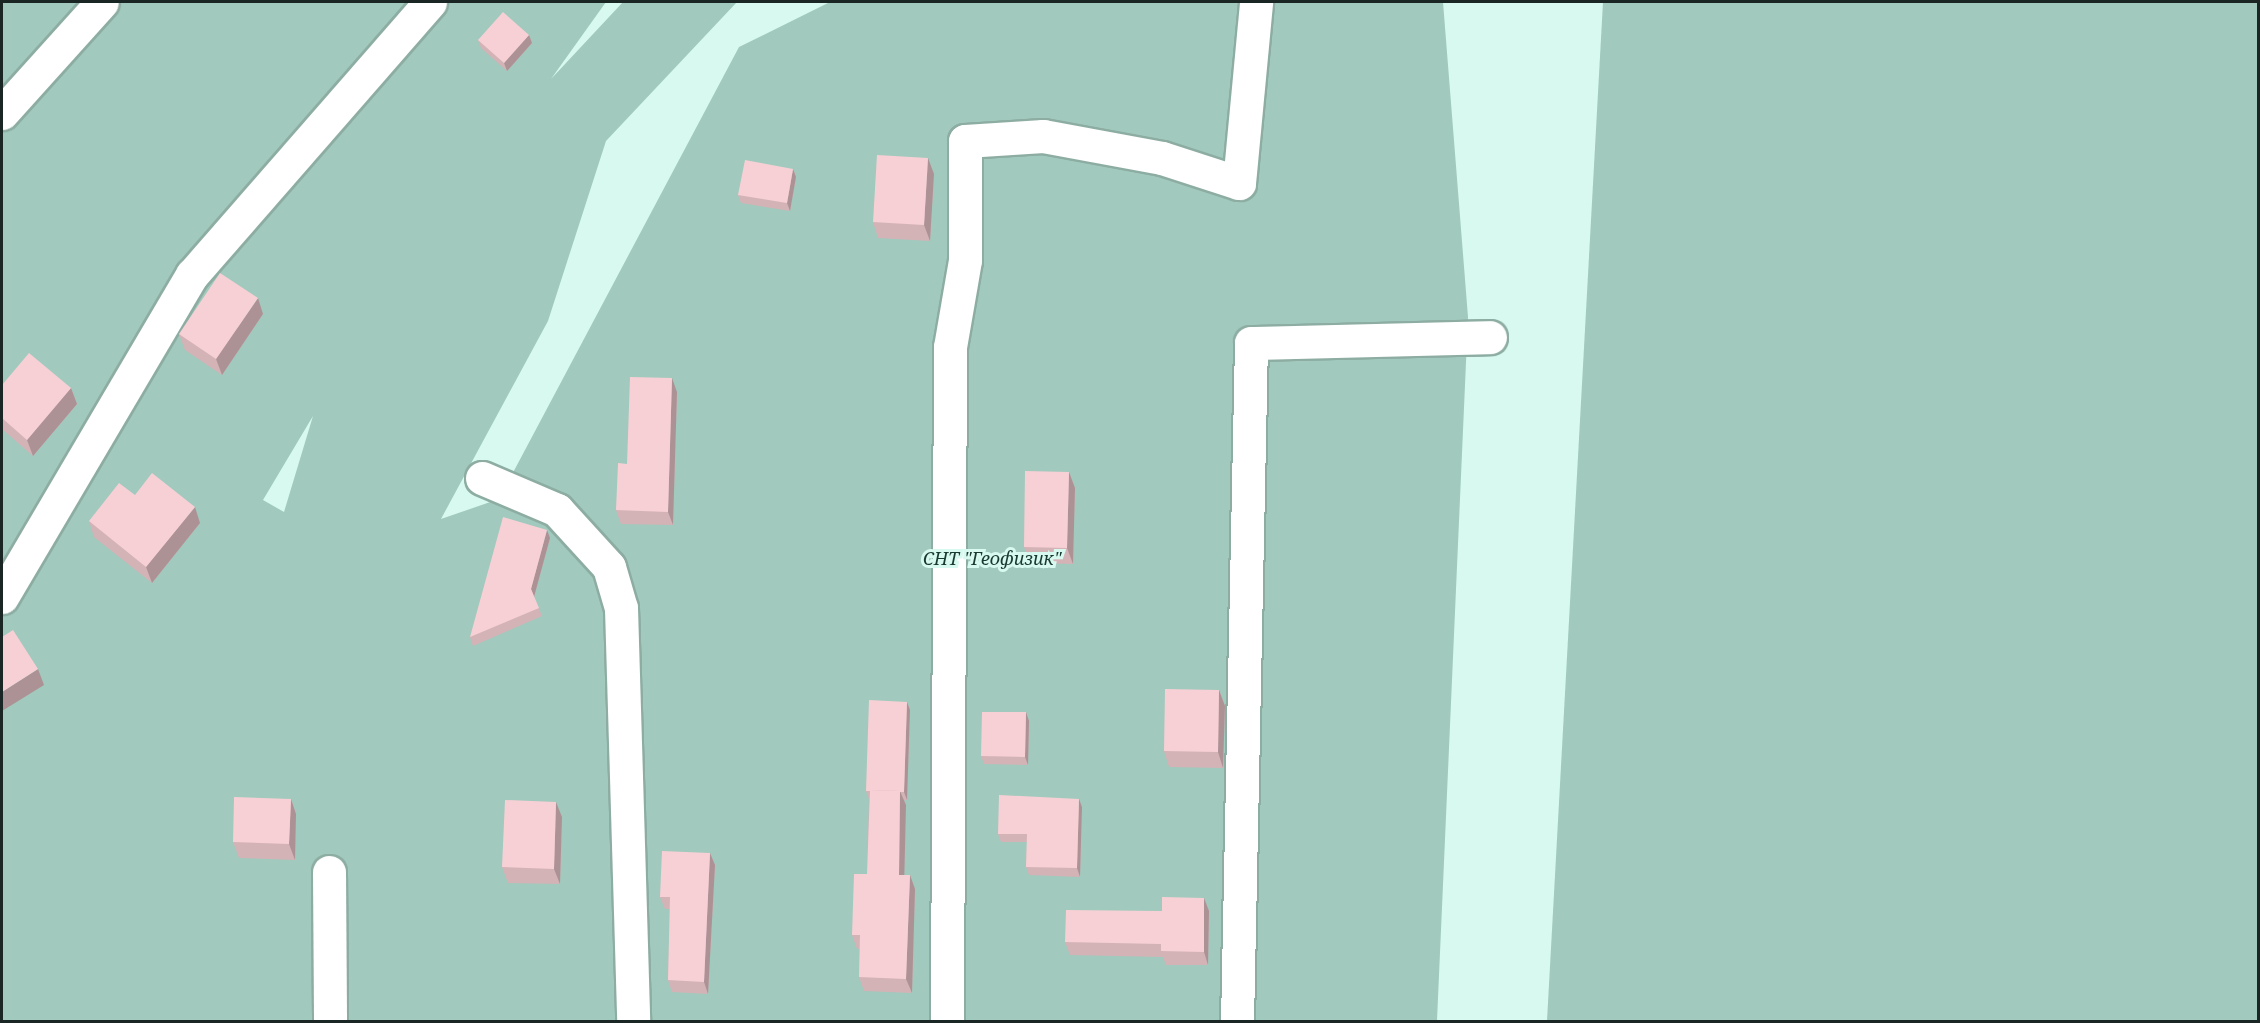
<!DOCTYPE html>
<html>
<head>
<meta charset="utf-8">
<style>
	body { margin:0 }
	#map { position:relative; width:2260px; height:1023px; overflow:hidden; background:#d8f9ef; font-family:"Noto Serif",serif }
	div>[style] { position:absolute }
	.green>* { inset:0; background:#a1c9bd }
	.roads { filter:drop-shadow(2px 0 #8dada3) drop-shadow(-2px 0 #8dada3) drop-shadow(0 2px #8dada3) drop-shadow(0 -2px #8dada3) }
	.street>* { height:33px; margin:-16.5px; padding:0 16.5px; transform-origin:16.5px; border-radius:16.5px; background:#fff }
	.wall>* { inset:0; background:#d4b3b7 }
	.shaded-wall>* { inset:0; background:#ad9295 }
	.building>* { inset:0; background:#f7d0d5 }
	span { translate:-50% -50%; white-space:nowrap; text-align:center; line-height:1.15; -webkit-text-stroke:6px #d8f9ef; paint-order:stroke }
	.park-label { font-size:18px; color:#183930; font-style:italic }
	.frame { position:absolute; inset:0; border:3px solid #1a2623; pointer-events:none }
</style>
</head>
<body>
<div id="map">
	<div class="green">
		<div style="clip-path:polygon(evenodd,2px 2px,606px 2px,551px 79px,623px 2px,737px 2px,606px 141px,548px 321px,441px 519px,499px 499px,739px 47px,830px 2px,1443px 2px,1468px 317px,1437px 1021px,2px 1021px,2px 2px,313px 416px,284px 512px,263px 500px,313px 416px)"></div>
		<div style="clip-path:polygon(1603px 2px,2258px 2px,2258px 1021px,1547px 1021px)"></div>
	</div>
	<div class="roads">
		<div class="street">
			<div style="left:2px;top:113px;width:149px;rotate:-48deg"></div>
			<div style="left:482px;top:478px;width:82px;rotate:23.1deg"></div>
			<div style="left:557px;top:510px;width:77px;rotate:47.6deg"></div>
			<div style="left:609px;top:567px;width:43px;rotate:73.7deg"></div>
			<div style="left:621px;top:608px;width:414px;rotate:88.3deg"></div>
			<div style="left:2px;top:597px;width:374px;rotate:-59.5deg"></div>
			<div style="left:192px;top:275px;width:362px;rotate:-48.9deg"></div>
			<div style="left:329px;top:872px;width:150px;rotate:89.6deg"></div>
			<div style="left:947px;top:1022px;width:675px;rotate:-89.75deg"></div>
			<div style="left:950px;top:347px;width:88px;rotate:-80.2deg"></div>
			<div style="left:965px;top:260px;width:119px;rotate:-90deg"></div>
			<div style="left:965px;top:141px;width:78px;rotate:-3.7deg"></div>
			<div style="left:1043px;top:136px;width:121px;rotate:10.5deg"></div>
			<div style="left:1162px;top:158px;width:81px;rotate:18deg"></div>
			<div style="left:1239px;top:183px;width:182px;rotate:-84.6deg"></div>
			<div style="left:1237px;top:1022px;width:679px;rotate:-88.82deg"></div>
			<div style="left:1251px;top:343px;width:239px;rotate:-1.4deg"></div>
		</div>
	</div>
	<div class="wall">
		<div style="clip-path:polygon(529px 35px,532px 43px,507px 71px,481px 48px,478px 40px)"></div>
		<div style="clip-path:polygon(793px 169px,796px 177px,790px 211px,741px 203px,738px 195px)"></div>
		<div style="clip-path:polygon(934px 174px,930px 241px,878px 238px,873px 222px)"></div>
		<div style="clip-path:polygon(263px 314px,222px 375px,185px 350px,179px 334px)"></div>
		<div style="clip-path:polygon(2px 385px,71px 388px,77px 404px,33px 456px,2px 429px)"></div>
		<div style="clip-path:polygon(677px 392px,673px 525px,621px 524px,616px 510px,627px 464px)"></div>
		<div style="clip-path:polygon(1069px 472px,1075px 488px,1073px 564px,1030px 563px,1024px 547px)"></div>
		<div style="clip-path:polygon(135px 495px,200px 523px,152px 583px,94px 537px,89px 521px)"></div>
		<div style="clip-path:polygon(550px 538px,534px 597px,542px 616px,473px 646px,470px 637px)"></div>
		<div style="clip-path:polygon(1219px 690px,1225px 706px,1223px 768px,1169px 767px,1164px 751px)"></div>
		<div style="clip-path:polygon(907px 702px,910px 710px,907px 800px,904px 800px,906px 805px,904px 875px,910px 875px,915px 889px,912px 993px,864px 991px,859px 977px,859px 949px,857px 949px,852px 935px,867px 874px,869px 799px,866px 791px)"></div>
		<div style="clip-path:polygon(1026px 712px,1029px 721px,1028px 765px,984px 764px,981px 756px)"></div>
		<div style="clip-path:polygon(291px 799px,296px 814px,295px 860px,239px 858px,233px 842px)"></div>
		<div style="clip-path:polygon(1082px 807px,1080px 877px,1029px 875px,1026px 867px,1027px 842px,1001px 842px,998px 834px)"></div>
		<div style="clip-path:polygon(562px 817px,560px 884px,508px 883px,502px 867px)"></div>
		<div style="clip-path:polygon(710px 853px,715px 865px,708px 994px,672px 992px,668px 980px,670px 909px,665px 909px,660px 897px)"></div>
		<div style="clip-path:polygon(1204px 898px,1209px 911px,1208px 965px,1166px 965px,1163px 957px,1070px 955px,1065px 942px)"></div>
	</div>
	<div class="shaded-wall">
		<div style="clip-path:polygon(529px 35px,532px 43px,507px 71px,504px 63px)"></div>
		<div style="clip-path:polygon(928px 158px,934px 174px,930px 241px,924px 225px)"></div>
		<div style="clip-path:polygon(793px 169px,796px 177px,790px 211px,787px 203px)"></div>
		<div style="clip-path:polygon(258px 298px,263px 314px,222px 375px,216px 359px)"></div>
		<div style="clip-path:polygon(672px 378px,677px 392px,673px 525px,668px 512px)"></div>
		<div style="clip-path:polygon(71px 388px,77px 404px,33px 456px,27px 440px)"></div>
		<div style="clip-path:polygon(1069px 472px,1075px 488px,1073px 564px,1067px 548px)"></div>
		<div style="clip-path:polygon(195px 507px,200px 523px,152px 583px,146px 567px)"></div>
		<div style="clip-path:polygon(547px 530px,550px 538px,534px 597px,531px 589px)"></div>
		<div style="clip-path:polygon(38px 669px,44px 685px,2px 711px,2px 692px)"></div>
		<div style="clip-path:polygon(1219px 690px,1225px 706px,1223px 768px,1218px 752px)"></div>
		<div style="clip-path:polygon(907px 702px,910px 710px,907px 800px,904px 792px)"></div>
		<div style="clip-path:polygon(1026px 712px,1029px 721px,1028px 765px,1025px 757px)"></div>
		<div style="clip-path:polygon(900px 791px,906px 805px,904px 889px,899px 875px)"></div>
		<div style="clip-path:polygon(291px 799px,296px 814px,295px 860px,289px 844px)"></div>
		<div style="clip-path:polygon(1079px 799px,1082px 807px,1080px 877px,1077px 868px)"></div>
		<div style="clip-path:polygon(556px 802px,562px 817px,560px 884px,554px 869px)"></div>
		<div style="clip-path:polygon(710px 853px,715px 865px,708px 994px,704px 982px)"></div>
		<div style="clip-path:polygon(910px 875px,915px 889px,912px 993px,906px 979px)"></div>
		<div style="clip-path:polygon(1204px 898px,1209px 911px,1208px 965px,1204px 952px)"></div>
	</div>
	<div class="building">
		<div style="clip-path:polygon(503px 12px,529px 35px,504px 63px,478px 40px)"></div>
		<div style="clip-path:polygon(877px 155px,928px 158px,924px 225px,873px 222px)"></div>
		<div style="clip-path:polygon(745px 160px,793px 169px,787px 203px,738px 195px)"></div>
		<div style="clip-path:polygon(220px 273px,258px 298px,216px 359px,179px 334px)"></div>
		<div style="clip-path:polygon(29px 353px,71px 388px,27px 440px,2px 418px,2px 385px)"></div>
		<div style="clip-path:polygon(630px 377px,672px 378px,668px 512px,616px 510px,618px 463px,627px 464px)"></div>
		<div style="clip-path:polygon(1025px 471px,1069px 472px,1067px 548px,1024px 547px)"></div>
		<div style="clip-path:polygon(152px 473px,195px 507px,146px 567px,89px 521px,119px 483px,135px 495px)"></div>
		<div style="clip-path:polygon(503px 517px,547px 530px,531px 589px,539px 608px,470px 637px)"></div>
		<div style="clip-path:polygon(13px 630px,38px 669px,2px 692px,2px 637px)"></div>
		<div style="clip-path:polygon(1165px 689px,1219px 690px,1218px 752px,1164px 751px)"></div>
		<div style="clip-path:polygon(869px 700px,907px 702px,904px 792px,900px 792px,900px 791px,870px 790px,870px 791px,866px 791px)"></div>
		<div style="clip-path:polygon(982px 712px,1026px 712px,1025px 757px,981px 756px)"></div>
		<div style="clip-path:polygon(870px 790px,900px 791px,899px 875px,910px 875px,906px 979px,859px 977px,860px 935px,852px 935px,854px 874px,867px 874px)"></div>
		<div style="clip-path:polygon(999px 795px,1079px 799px,1077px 868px,1026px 867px,1027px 834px,998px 834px)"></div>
		<div style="clip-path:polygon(234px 797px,291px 799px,289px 844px,233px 842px)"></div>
		<div style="clip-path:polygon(505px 800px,556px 802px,554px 869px,502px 867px)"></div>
		<div style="clip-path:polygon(662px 851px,710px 853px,704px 982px,668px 980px,670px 897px,660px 897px)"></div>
		<div style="clip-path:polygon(1162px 897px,1204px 898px,1204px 952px,1161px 951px,1161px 944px,1065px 942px,1066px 910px,1162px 911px)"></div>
	</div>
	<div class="park-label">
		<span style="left:992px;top:558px">СНТ "Геофизик"</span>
	</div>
	<div class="frame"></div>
</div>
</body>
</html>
